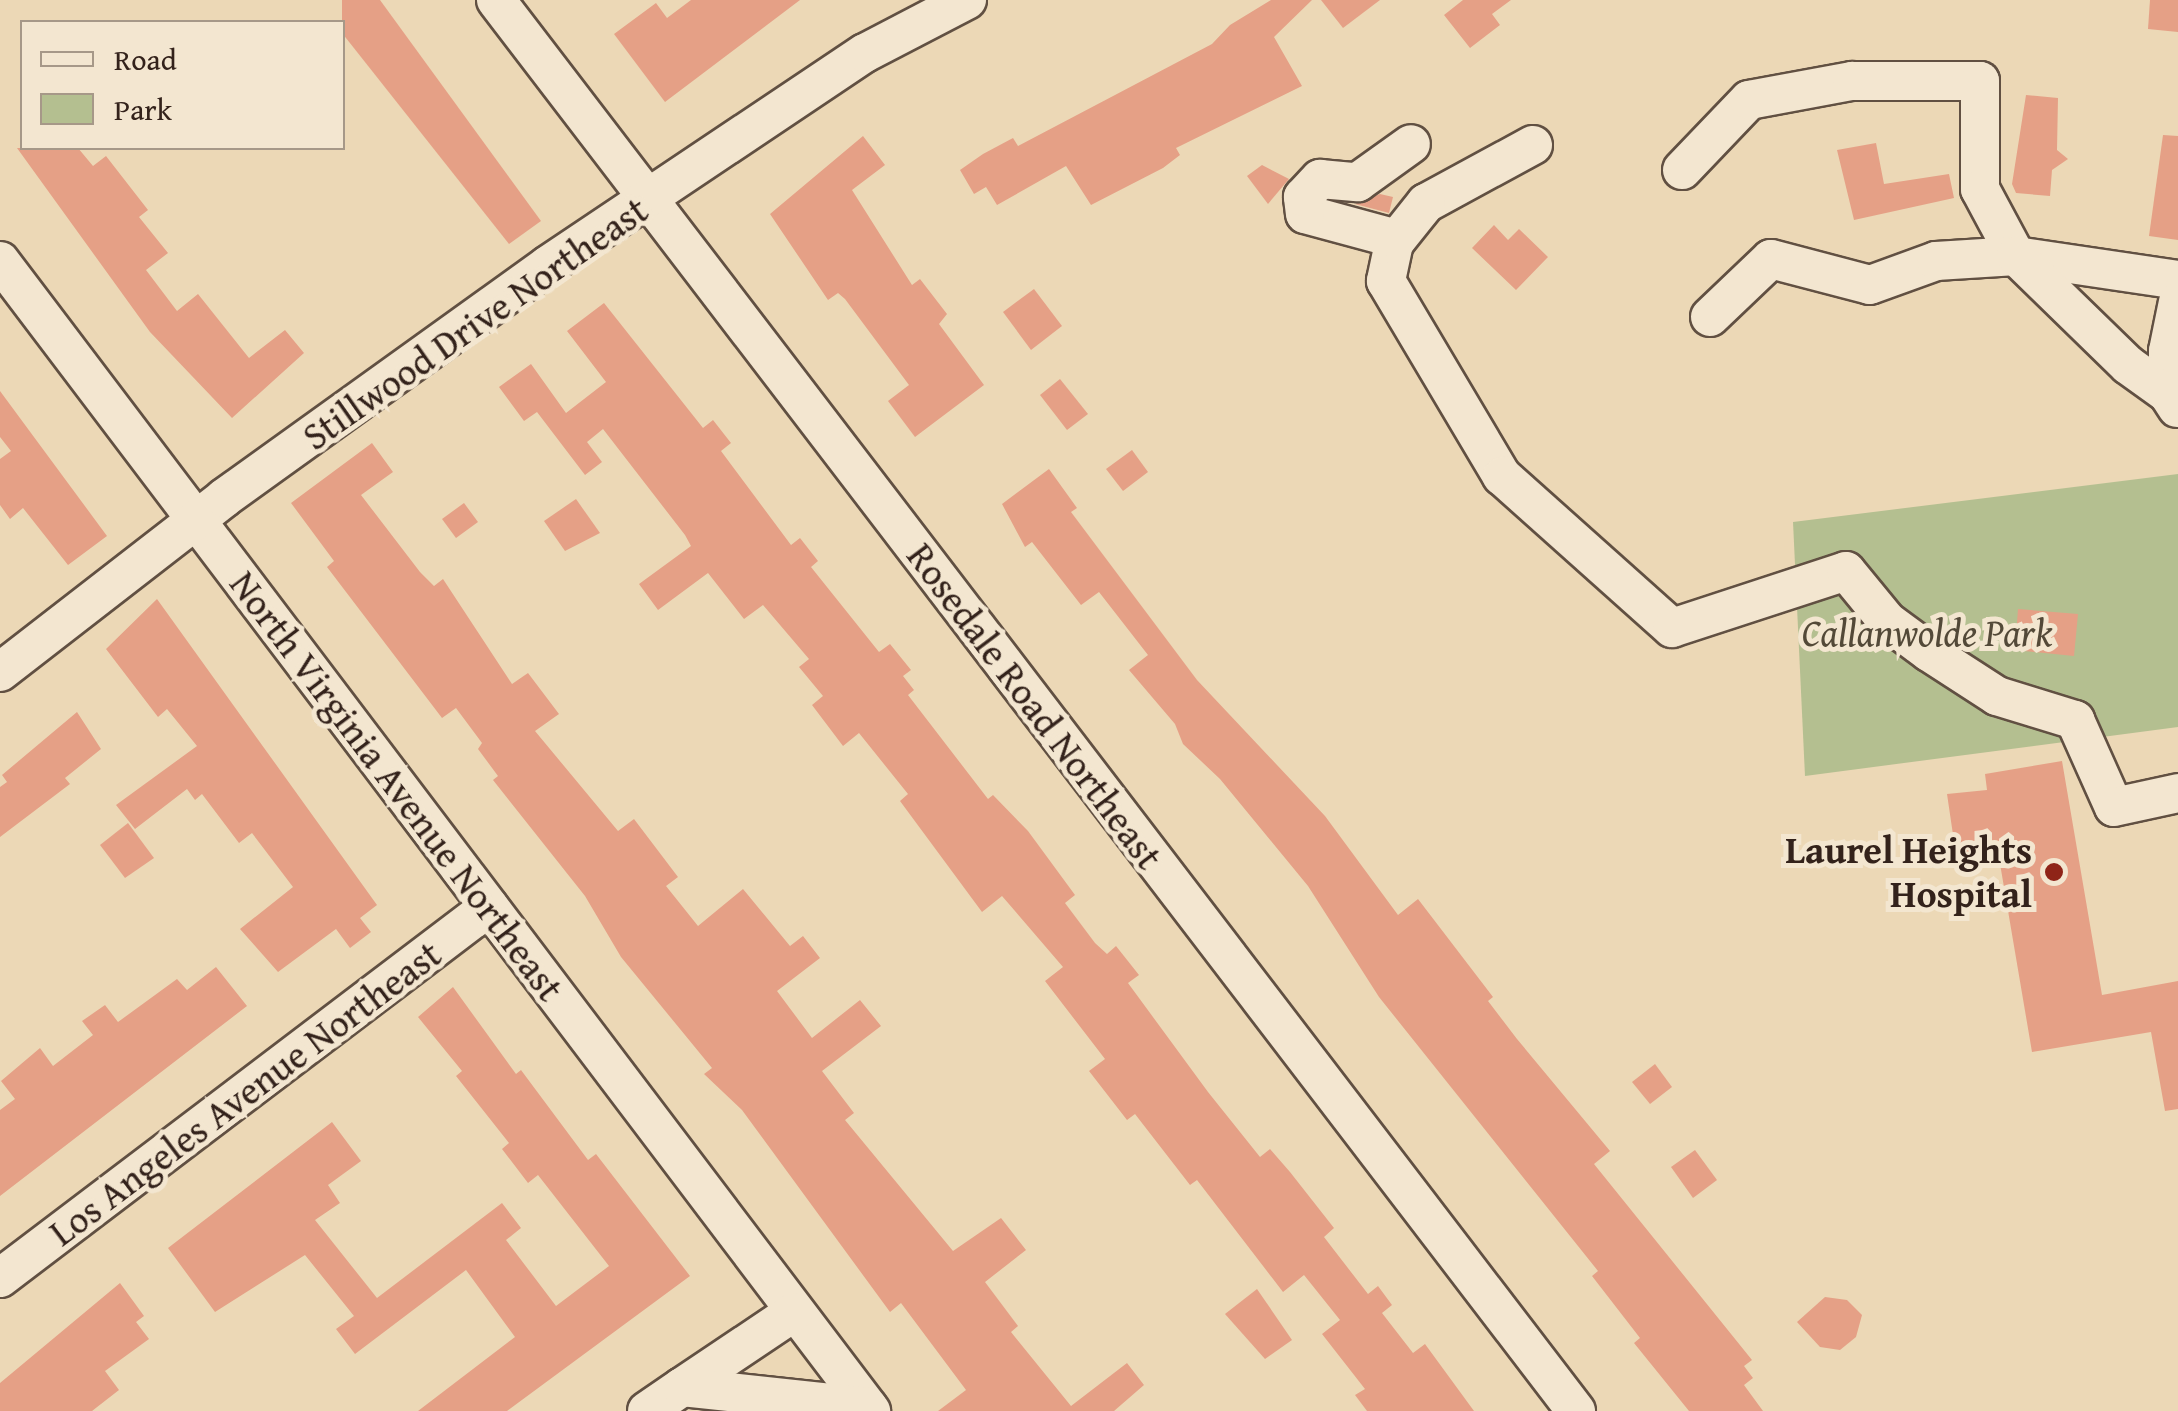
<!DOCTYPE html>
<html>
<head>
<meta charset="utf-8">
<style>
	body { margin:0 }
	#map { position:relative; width:2178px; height:1411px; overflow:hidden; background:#ecd8b6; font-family:"Gentium Book Plus",serif }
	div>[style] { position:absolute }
	.green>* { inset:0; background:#b4bf90 }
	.building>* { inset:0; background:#e5a086 }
	.roads { filter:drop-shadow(2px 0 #615042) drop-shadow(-2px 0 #615042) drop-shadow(0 2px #615042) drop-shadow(0 -2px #615042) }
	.minor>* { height:38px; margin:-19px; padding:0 19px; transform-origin:19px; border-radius:19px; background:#f3e6d0 }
	.dots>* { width:28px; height:28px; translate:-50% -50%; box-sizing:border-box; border:5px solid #f3e6d0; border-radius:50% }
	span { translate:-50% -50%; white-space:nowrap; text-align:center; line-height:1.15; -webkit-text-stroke:10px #f3e6d0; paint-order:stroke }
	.street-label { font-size:38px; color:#33221b }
	.park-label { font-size:38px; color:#534938; font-style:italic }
	.poi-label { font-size:38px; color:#33221b; font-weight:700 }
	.right { translate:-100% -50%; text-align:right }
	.legend { position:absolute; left:20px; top:20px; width:325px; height:130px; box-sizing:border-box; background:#f3e6d0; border:2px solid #a69888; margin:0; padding:12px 18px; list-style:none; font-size:30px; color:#33221b }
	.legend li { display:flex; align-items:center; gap:20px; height:50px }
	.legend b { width:50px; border:2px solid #a69888 }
</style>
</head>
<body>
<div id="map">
	<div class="green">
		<div style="clip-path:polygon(2178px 474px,2178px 727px,1805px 776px,1793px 522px)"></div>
	</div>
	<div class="building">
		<div style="clip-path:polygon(342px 0,380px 0,541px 221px,509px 244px,342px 33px)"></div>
		<div style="clip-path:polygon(691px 0,800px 0,665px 102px,614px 34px,656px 3px,667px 18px)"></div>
		<div style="clip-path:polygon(1271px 0,1312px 0,1274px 37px,1302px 86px,1176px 148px,1180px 155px,1163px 168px,1091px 205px,1066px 166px,997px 205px,986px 187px,974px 194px,960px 170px,983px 154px,1013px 138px,1018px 146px,1212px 44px,1230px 25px)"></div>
		<div style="clip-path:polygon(1321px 0,1380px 0,1343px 28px)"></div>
		<div style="clip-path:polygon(1463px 0,1511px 0,1492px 14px,1500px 25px,1470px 48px,1444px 15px)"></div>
		<div style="clip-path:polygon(2150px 0,2178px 0,2178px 32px,2148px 29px)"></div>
		<div style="clip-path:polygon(2026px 95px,2058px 98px,2057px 150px,2068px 159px,2052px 170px,2050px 196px,2016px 193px,2012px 184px)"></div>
		<div style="clip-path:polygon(2163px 135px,2178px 136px,2178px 240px,2149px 236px)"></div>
		<div style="clip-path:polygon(863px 136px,885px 165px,852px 190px,912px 285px,920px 279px,947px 314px,939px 324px,984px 385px,915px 437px,888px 401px,909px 385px,845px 299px,838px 293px,828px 300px,770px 214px)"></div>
		<div style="clip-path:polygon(1876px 143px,1884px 184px,1949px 174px,1954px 198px,1854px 220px,1837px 150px)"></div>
		<div style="clip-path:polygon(17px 148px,78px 148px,93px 166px,106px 156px,148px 210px,139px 217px,168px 253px,146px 270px,177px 311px,198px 294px,249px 358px,285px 330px,304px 353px,232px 418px,150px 332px)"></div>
		<div style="clip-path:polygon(1262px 165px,1289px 179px,1268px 204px,1247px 176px)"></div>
		<div style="clip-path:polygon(1380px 194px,1393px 197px,1389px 213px,1355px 204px)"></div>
		<div style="clip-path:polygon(1494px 225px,1508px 240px,1519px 229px,1548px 257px,1516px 290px,1472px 248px)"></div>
		<div style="clip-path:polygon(1034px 289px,1062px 326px,1031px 350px,1003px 312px)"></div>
		<div style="clip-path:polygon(604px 303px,703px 428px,713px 420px,731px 443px,721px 451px,791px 545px,800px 538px,818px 561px,811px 567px,879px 652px,890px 644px,911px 670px,903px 676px,914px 690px,908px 695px,988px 799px,993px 795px,1028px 831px,1075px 895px,1065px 903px,1095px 943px,1107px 954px,1116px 946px,1139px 975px,1128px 983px,1208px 1092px,1260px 1157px,1270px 1149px,1290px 1172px,1334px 1228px,1324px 1237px,1334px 1250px,1368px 1294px,1378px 1286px,1392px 1305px,1382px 1313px,1413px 1353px,1425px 1344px,1474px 1411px,1367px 1411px,1355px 1395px,1365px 1389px,1322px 1334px,1340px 1320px,1304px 1275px,1283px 1292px,1197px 1180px,1190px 1185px,1135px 1114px,1127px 1120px,1089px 1071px,1105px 1059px,1045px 981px,1063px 967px,1002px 896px,982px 912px,900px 801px,908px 794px,859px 733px,843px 746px,812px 705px,823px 696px,799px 667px,809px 659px,763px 605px,744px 619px,708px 573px,658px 610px,639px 584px,691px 546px,685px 535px,603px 429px,587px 442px,602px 462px,585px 475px,537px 412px,524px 421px,499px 387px,531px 364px,566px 413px,606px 382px,567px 331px)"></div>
		<div style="clip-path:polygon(1060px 379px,1088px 414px,1067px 430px,1040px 395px)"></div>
		<div style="clip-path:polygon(0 391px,107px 536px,68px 565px,23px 508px,10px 519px,0 505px,0 459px,11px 451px,0 437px)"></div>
		<div style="clip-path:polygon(372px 443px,393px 472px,361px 495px,420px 572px,434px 586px,443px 579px,512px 684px,528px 673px,559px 714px,535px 731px,618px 831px,634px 819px,678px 877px,666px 886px,698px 926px,743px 889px,790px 946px,803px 936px,820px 958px,777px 991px,812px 1038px,860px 1000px,881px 1026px,822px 1071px,854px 1113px,845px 1120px,953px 1251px,1001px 1218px,1026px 1250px,985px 1282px,1018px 1326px,1011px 1332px,1071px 1406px,1127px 1363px,1144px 1385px,1114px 1411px,938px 1411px,966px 1390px,901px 1303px,890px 1312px,742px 1110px,704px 1074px,712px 1068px,621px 957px,585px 896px,493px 780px,498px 776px,478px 749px,482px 743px,456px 708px,442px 718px,327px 567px,334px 561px,291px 503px)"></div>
		<div style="clip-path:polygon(1132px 450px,1148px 472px,1123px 491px,1106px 469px)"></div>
		<div style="clip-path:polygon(1049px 469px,1077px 508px,1071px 512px,1197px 680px,1325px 816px,1398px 915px,1418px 899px,1493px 997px,1488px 1001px,1517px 1039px,1610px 1151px,1594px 1164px,1752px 1360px,1744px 1366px,1753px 1378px,1744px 1385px,1763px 1411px,1689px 1411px,1634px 1343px,1640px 1338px,1592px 1276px,1598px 1271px,1379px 997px,1308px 886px,1220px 779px,1183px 744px,1175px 724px,1129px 670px,1148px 655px,1099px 592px,1081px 605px,1032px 542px,1025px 547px,1002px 504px)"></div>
		<div style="clip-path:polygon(576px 499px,600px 533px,565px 551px,544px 521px)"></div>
		<div style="clip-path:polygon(464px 503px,478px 522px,456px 538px,442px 519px)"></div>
		<div style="clip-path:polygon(157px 599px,377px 905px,360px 918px,371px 932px,350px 948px,336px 929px,278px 972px,240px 929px,293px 887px,252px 833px,239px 843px,202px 794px,195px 800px,187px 789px,135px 829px,116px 805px,197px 746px,167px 709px,158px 717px,106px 649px)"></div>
		<div style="clip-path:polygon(2018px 609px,2078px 614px,2074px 656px,2015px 650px)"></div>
		<div style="clip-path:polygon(77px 712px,101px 749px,65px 778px,70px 784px,0 837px,0 787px,7px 782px,2px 775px)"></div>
		<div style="clip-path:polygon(2062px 761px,2102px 995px,2178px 981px,2178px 1109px,2165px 1111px,2151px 1032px,2032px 1052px,1997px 846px,1956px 855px,1947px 794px,1987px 790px,1985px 774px)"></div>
		<div style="clip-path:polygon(128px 823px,154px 858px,125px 878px,100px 845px)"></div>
		<div style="clip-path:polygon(216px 967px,247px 1006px,0 1196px,0 1110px,15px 1099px,1px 1081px,40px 1048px,53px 1066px,93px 1035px,82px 1021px,105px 1005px,118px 1022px,177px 979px,187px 990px)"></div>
		<div style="clip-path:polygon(453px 987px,516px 1074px,521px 1070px,588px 1160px,596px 1154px,690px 1276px,507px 1411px,418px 1411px,515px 1337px,466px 1270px,355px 1354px,336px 1329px,354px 1316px,305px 1255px,215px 1312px,168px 1248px,332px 1122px,361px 1161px,328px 1185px,340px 1203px,315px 1220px,377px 1298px,502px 1203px,521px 1228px,506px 1240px,556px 1306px,609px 1266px,538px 1175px,528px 1183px,502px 1149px,509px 1143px,456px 1076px,462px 1071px,418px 1017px)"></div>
		<div style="clip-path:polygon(1655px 1064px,1672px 1087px,1650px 1104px,1632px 1082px)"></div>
		<div style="clip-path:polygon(1695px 1150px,1717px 1180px,1693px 1198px,1671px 1167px)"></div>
		<div style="clip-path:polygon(120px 1283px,144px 1316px,136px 1322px,149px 1339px,105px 1371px,119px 1390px,92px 1411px,0 1411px,0 1383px)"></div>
		<div style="clip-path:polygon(1257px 1289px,1292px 1340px,1265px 1359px,1225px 1314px)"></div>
		<div style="clip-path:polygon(1825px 1297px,1847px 1300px,1862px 1315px,1856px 1337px,1840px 1350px,1820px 1347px,1797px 1322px)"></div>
	</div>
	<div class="roads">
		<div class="minor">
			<div style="left:496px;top:0;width:1777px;rotate:52.57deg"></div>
			<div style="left:1533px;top:145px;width:122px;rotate:151.5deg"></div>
			<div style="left:1426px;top:203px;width:51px;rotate:128.7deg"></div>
			<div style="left:1394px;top:243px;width:39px;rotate:102deg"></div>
			<div style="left:1386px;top:281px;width:227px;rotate:59.3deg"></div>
			<div style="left:1502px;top:476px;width:228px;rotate:41.8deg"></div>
			<div style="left:1672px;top:628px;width:183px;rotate:-18.1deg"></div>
			<div style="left:1846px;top:571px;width:65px;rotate:50.6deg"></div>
			<div style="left:1887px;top:621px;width:52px;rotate:36.4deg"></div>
			<div style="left:1929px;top:652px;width:81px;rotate:32.9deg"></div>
			<div style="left:1997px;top:696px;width:82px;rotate:17.1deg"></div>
			<div style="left:2075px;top:720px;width:95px;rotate:65.9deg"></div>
			<div style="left:2114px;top:807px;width:66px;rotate:-12.3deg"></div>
			<div style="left:1682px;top:170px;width:97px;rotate:-46.3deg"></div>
			<div style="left:1749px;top:100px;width:105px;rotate:-10.5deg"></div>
			<div style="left:1852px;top:81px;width:128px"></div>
			<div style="left:1980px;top:81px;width:108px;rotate:90deg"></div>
			<div style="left:1980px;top:189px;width:76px;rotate:61.8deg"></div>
			<div style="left:2016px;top:256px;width:164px;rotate:8.4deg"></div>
			<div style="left:1397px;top:239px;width:95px;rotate:-164.8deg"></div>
			<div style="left:1305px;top:214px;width:17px;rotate:-97deg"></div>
			<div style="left:1303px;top:197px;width:25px;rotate:-47deg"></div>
			<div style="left:1320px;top:179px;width:38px;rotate:5deg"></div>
			<div style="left:1358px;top:182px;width:65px;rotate:-35.6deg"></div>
			<div style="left:0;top:261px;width:1443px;rotate:52.86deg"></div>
			<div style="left:1710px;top:317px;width:84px;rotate:-43.6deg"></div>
			<div style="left:1771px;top:259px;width:102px;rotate:14.7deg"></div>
			<div style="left:1870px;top:285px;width:70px;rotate:-20deg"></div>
			<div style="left:1936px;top:261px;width:80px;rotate:-3.6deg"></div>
			<div style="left:2016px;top:256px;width:156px;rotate:44.2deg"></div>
			<div style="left:2128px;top:365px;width:49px;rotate:35.9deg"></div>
			<div style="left:2177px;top:408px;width:17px;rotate:-123deg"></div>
			<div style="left:2168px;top:394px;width:43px;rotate:-90deg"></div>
			<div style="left:2168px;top:351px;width:50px;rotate:-78.5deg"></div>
			<div style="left:0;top:672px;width:284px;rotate:-37.8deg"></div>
			<div style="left:224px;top:498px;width:399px;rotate:-35.7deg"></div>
			<div style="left:548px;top:265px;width:381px;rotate:-33.8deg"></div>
			<div style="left:865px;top:53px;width:115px;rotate:-27.5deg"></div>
			<div style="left:0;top:1278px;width:614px;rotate:-37.19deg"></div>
			<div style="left:682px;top:1387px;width:135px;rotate:-33.8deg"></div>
			<div style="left:647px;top:1411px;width:42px;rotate:-34.4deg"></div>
			<div style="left:682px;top:1387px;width:187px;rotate:6.1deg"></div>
		</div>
	</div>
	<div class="dots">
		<div style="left:2054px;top:872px;background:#8f2418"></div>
	</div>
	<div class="street-label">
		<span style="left:475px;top:323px;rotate:-35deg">Stillwood Drive Northeast</span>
		<span style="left:1035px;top:706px;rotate:53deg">Rosedale Road Northeast</span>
		<span style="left:397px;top:786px;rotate:53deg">North Virginia Avenue Northeast</span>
		<span style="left:245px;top:1093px;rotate:-37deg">Los Angeles Avenue Northeast</span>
	</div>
	<div class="park-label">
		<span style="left:1927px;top:633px">Callanwolde Park</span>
	</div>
	<div class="poi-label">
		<span class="right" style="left:2032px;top:872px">Laurel Heights<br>Hospital</span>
	</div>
	<ul class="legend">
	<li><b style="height:12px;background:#f3e6d0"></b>Road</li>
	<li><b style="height:28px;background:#b4bf90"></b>Park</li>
	</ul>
</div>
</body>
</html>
